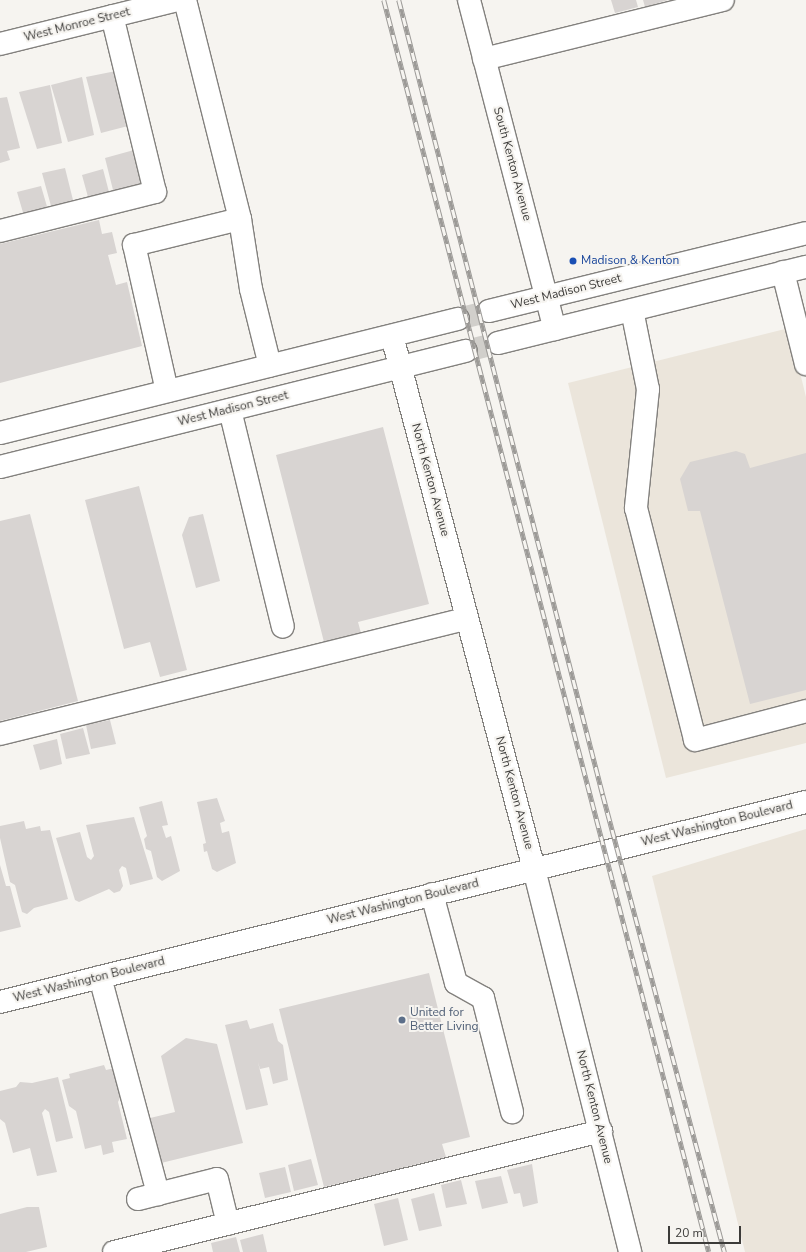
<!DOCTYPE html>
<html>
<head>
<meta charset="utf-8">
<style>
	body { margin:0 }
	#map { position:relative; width:806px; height:1252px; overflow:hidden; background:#f6f4f0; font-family:"Nunito Sans",sans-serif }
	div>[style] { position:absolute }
	.built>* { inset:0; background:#ebe5db }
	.building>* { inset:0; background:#d8d4d2 }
	.major-tunnel>* { height:22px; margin-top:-11px; transform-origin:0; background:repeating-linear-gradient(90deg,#d1cfcb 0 22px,transparent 0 33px) }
	.roads { filter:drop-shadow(1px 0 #83817e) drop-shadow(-1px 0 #83817e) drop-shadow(0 1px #83817e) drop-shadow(0 -1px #83817e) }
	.minor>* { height:22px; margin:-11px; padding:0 11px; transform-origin:11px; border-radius:11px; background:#fff }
	.major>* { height:22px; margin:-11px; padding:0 11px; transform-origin:11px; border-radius:11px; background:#fff }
	.rail>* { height:4.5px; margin-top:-2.25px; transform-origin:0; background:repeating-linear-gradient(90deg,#f6f4f0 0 9px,#9c9a97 0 18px); box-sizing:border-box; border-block:1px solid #9c9a97 }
	.dots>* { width:11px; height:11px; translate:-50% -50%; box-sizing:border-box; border:2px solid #f6f4f0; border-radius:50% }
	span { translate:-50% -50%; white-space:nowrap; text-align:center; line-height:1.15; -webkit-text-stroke:4px #f6f4f0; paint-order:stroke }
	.street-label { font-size:12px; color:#3c3b39 }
	.transit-label { font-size:12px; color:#164399 }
	.left { translate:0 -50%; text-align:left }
	.service-label { font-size:12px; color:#4e5e75 }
	.scale { position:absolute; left:668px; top:1226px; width:73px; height:18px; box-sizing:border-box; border:2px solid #3c3b39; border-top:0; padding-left:5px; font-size:12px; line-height:14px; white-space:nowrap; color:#3c3b39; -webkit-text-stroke:3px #f6f4f0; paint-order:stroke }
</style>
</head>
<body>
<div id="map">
	<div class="built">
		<div style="clip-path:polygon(789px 328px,806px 397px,806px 743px,666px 778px,568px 383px)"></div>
		<div style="clip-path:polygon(806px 829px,806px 1252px,745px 1252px,652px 876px)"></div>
	</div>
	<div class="building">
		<div style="clip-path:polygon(611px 0,636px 0,638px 7px,615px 13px)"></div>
		<div style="clip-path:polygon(643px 0,668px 0,645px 7px)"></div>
		<div style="clip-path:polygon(116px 71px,128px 126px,101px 133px,86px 77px)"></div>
		<div style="clip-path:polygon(82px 77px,94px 135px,68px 142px,51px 85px)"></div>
		<div style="clip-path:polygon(50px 85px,62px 143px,37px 149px,19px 92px)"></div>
		<div style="clip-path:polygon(7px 97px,20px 148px,7px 151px,10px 160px,0 163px,0 98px)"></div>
		<div style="clip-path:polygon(134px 150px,143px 187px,114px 194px,105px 158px)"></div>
		<div style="clip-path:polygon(65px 168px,73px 200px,51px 206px,42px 173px)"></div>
		<div style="clip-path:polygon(103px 169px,109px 192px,88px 197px,82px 175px)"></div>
		<div style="clip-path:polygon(41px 186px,48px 210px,24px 216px,17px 192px)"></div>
		<div style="clip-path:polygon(99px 220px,102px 234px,112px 232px,117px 253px,108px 255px,116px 285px,127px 282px,142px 346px,0 383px,0 244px)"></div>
		<div style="clip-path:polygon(383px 427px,429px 604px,358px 622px,361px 633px,324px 642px,276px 455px)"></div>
		<div style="clip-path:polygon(736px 451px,745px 454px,750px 468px,806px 453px,806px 690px,750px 704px,700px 511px,688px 511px,680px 479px,690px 462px)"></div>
		<div style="clip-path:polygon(139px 486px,187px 670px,160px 677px,150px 642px,124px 649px,85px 500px)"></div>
		<div style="clip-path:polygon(30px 514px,78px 701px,0 721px,0 521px)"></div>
		<div style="clip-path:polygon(203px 514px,220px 581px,196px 588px,182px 535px,189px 517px)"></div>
		<div style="clip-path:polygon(110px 720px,116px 744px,91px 749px,86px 725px)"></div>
		<div style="clip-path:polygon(83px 728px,90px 754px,66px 759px,60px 734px)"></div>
		<div style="clip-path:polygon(57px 739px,62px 764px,40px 770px,33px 745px)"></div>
		<div style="clip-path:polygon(217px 798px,225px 821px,220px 823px,222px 833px,229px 831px,236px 863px,217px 872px,212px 869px,207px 851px,204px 852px,203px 844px,206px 843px,197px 802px)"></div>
		<div style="clip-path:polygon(162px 801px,168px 825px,162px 826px,166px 838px,171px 836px,180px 871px,162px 881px,157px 877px,151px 851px,146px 849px,144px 839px,147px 836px,139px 807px)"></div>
		<div style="clip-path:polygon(134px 817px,153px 879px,130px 885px,126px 868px,122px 866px,119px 870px,123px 886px,120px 891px,114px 893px,109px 889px,79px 902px,75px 900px,56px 838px,80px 832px,87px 857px,91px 860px,94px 856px,86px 825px)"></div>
		<div style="clip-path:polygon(24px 821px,26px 829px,40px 826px,41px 831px,50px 830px,68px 899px,34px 908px,27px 914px,22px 912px,15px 885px,10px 882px,0 838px,0 826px)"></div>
		<div style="clip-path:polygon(0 865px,6px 886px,10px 886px,21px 927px,0 932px)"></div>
		<div style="clip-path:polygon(429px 973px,470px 1137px,442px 1144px,446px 1157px,324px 1187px,279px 1009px)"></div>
		<div style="clip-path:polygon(247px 1020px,250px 1029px,273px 1023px,278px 1041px,283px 1045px,288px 1080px,273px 1084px,269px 1067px,260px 1069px,258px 1062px,268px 1105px,246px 1110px,225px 1025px)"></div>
		<div style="clip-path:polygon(186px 1038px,217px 1044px,243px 1143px,157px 1164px,146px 1119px,175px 1112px,161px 1056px)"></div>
		<div style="clip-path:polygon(104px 1065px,106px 1070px,115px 1068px,122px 1094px,118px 1102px,127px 1139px,112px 1142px,114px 1152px,103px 1155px,101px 1145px,85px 1149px,76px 1111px,69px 1106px,62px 1080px,70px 1078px,69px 1074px)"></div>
		<div style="clip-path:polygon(58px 1077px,73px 1138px,56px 1142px,49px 1112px,45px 1109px,42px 1113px,57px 1172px,37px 1176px,30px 1148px,13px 1153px,5px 1123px,0 1119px,0 1091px,16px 1087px,20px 1082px,32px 1083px)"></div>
		<div style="clip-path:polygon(311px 1159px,318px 1185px,294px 1191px,288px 1165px)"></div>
		<div style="clip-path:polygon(532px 1164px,538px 1203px,523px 1207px,520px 1193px,514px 1194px,507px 1170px)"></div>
		<div style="clip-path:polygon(285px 1167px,291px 1192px,265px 1198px,259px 1173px)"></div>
		<div style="clip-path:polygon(501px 1176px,508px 1203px,482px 1209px,475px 1181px)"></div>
		<div style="clip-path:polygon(461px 1180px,467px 1204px,446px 1208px,441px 1185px)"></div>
		<div style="clip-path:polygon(434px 1193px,442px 1226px,419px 1231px,411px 1199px)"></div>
		<div style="clip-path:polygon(398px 1198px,408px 1240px,384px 1246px,374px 1204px)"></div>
		<div style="clip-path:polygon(27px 1207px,39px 1207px,47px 1247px,26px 1252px,0 1252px,0 1214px)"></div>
		<div style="clip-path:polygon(263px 1234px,267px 1252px,243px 1252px,240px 1240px)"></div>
		<div style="clip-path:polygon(236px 1237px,240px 1252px,213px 1252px,211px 1243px)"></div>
	</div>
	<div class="major-tunnel">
		<div style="left:458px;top:319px;width:32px;rotate:-14deg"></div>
		<div style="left:466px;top:351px;width:33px;rotate:-14deg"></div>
	</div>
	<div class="roads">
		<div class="minor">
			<div style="left:185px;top:0;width:226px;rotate:75.9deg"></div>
			<div style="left:240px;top:219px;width:71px;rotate:81.1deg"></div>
			<div style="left:251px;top:289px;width:79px;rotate:76.1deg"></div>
			<div style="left:469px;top:0;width:340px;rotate:75.4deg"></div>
			<div style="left:0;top:44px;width:183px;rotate:-13.9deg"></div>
			<div style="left:484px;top:59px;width:246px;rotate:-13.9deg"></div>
			<div style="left:0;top:231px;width:160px;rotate:-14.1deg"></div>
			<div style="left:155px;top:192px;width:181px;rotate:-103.7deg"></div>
			<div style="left:783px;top:272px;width:95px;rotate:76deg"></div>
			<div style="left:632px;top:310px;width:81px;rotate:78.6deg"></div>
			<div style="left:648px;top:389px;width:120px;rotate:95.8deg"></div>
			<div style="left:636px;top:508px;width:239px;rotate:75.7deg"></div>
			<div style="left:695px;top:740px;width:115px;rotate:-14.6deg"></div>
			<div style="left:392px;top:336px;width:552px;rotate:75.08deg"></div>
			<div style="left:534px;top:869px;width:395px;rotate:75.9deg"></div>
			<div style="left:167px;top:391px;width:150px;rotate:-102.7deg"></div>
			<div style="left:134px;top:245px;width:109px;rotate:-13.8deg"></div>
			<div style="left:230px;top:410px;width:223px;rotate:76.3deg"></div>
			<div style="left:0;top:734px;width:481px;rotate:-13.9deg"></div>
			<div style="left:432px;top:894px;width:92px;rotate:74.9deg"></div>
			<div style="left:456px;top:983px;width:31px;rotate:29deg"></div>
			<div style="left:483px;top:998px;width:118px;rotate:75.7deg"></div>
			<div style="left:100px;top:977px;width:225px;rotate:75deg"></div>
			<div style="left:0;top:1002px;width:830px;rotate:-13.94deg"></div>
			<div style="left:138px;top:1199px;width:81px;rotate:-14.2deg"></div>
			<div style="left:217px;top:1179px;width:46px;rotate:76.3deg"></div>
			<div style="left:114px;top:1252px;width:502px;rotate:-13.95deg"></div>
		</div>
		<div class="major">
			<div style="left:489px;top:311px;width:326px;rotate:-13.8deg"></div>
			<div style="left:498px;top:343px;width:317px;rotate:-13.9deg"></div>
			<div style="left:0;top:433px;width:472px;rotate:-14deg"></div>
			<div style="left:0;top:467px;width:480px;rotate:-14deg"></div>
		</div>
	</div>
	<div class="rail">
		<div style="left:384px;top:0;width:1293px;rotate:75.45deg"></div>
		<div style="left:399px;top:0;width:821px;rotate:75.61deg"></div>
		<div style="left:603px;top:795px;width:473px;rotate:75.1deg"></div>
	</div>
	<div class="dots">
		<div style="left:573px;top:261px;background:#1a4fb4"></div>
		<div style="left:402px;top:1020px;background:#5c6f8a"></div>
	</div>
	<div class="street-label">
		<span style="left:77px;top:25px;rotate:-14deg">West Monroe Street</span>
		<span style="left:512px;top:164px;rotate:75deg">South Kenton Avenue</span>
		<span style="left:566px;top:292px;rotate:-14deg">West Madison Street</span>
		<span style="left:233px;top:409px;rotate:-14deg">West Madison Street</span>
		<span style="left:430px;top:480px;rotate:75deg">North Kenton Avenue</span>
		<span style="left:514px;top:793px;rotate:75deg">North Kenton Avenue</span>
		<span style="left:717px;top:824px;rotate:-14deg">West Washington Boulevard</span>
		<span style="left:403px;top:902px;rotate:-14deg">West Washington Boulevard</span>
		<span style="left:89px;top:980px;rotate:-14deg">West Washington Boulevard</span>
		<span style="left:594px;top:1107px;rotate:76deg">North Kenton Avenue</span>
	</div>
	<div class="transit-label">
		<span class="left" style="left:581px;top:261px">Madison &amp; Kenton</span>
	</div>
	<div class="service-label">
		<span class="left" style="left:410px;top:1020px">United for<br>Better Living</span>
	</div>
	<div class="scale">20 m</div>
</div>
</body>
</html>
